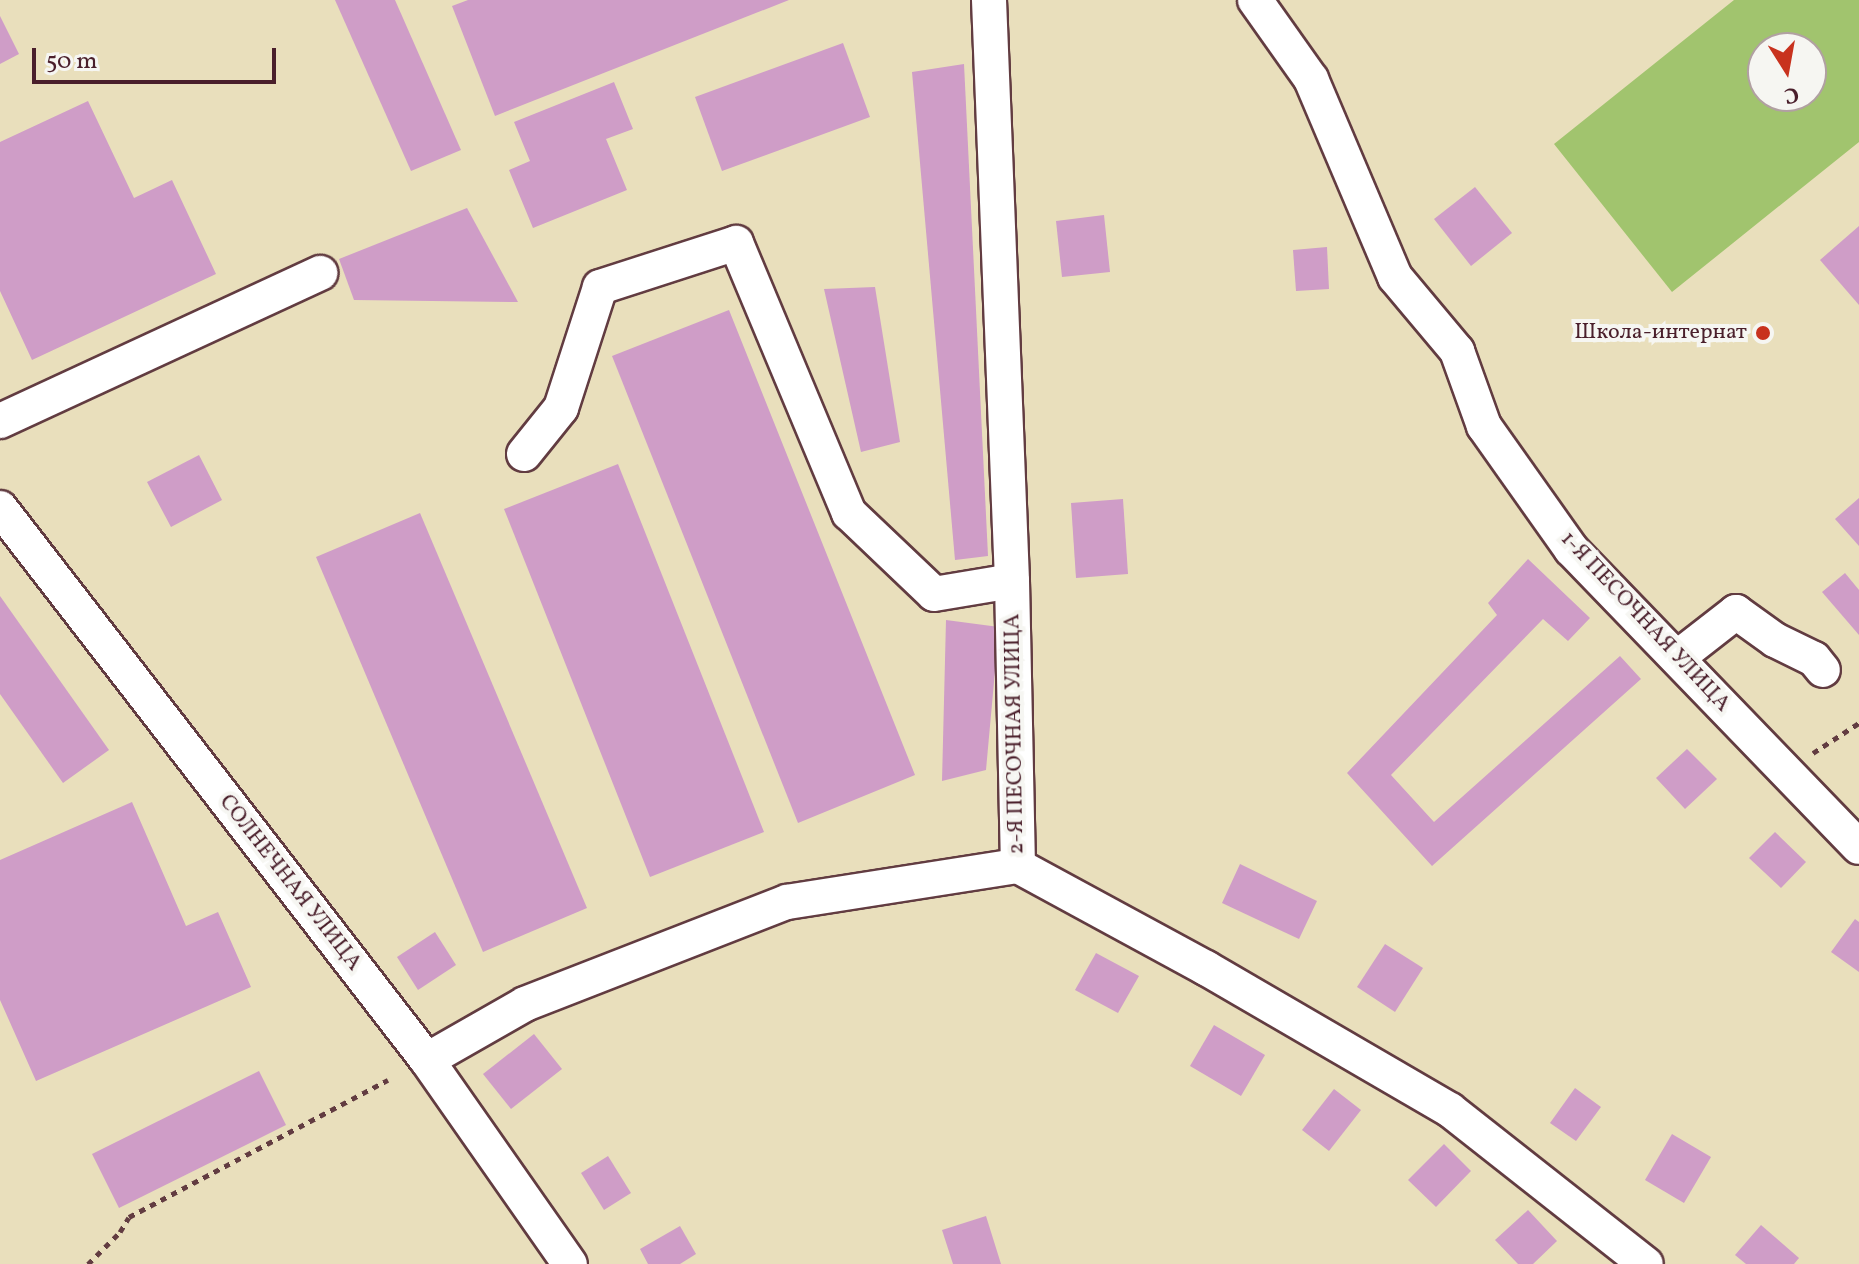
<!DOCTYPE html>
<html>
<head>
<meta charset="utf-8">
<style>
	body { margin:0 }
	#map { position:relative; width:1859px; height:1264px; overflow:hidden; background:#e9dfbc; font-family:Vollkorn,serif }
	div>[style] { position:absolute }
	.green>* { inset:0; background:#a1c46e }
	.building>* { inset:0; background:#cf9dc7 }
	.path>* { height:5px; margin-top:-2.5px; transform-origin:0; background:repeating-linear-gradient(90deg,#623c41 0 6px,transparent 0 12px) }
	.roads { filter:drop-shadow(2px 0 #623c41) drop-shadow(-2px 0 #623c41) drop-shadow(0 2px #623c41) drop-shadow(0 -2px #623c41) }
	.minor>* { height:34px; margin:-17px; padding:0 17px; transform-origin:17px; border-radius:17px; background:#fff }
	.dots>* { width:22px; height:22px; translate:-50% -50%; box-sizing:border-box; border:4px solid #f6f6f2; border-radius:50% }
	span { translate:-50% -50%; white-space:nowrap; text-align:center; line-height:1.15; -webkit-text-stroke:8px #f6f6f2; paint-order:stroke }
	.poi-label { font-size:22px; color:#4a1f2b }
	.right { translate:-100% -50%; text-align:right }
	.street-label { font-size:22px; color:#4a1f2b }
	.north { position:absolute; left:1747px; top:32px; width:80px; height:80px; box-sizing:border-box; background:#f6f6f2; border:2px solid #b1a0a2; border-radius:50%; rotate:169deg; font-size:22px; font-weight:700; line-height:32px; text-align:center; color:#4a1f2b }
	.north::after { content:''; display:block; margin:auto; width:28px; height:36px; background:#c8321e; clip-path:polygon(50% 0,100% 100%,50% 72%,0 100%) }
	.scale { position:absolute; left:32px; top:48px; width:244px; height:36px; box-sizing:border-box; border:4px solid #4a1f2b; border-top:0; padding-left:10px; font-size:24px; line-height:28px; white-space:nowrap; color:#4a1f2b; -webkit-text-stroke:6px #f6f6f2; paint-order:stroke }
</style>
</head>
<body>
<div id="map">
	<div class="green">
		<div style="clip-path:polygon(evenodd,1734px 0,1859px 0,1859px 142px,1672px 292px,1554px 144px,1734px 0,1763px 48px,1811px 48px,1811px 96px,1763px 96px,1763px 48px)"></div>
	</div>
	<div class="building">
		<div style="clip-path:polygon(335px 0,395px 0,461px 150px,411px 171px)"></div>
		<div style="clip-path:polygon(468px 0,789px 0,495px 116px,452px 6px)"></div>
		<div style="clip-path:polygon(0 16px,19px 54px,0 64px)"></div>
		<div style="clip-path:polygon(843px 43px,870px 117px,722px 171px,695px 97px)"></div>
		<div style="clip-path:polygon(964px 64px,988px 556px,955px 560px,912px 72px)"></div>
		<div style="clip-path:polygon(614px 82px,633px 129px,606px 139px,627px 190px,533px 228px,509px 170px,530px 161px,514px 122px)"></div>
		<div style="clip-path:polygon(88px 101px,134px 198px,172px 180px,216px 274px,32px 360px,0 291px,0 142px)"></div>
		<div style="clip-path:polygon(1475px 187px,1512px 233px,1471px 266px,1434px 219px)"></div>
		<div style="clip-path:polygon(467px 208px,518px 302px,354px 300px,339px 259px)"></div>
		<div style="clip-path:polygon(1104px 215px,1110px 272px,1062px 277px,1056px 221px)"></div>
		<div style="clip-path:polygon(1859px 226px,1859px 305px,1820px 260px)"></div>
		<div style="clip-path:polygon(1327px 247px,1329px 289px,1296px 291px,1293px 250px)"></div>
		<div style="clip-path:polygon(875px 287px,900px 442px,861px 452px,824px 289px)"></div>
		<div style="clip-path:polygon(729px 310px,915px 775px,798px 823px,612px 356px)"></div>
		<div style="clip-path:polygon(199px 455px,222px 500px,171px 527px,147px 482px)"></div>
		<div style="clip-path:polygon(618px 464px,764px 832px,650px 877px,504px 509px)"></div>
		<div style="clip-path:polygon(1859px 498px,1859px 546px,1835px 519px)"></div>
		<div style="clip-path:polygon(1123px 499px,1128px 574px,1076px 578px,1071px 503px)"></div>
		<div style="clip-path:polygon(420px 513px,587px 908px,483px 952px,316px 557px)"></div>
		<div style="clip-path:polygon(1528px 559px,1590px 618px,1568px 641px,1543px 619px,1391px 775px,1434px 822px,1620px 656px,1641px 679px,1432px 866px,1347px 773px,1497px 615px,1488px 603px)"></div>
		<div style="clip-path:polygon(1845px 573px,1859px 590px,1859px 635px,1822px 592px)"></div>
		<div style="clip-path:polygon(0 596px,109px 750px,63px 783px,0 694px)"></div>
		<div style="clip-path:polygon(946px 620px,999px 627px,986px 770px,942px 781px)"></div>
		<div style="clip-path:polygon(1687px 749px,1717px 779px,1685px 809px,1656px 778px)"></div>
		<div style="clip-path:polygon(132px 802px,186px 926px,218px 912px,251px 987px,36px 1081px,0 1000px,0 860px)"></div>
		<div style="clip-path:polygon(1775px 832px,1806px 862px,1781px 888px,1749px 858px)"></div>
		<div style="clip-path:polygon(1240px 864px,1317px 901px,1299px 939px,1222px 903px)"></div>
		<div style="clip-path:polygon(1855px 919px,1859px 922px,1859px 972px,1831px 952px)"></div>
		<div style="clip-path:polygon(435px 932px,456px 965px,418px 990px,397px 957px)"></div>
		<div style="clip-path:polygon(1385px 944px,1423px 968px,1395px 1012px,1357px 987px)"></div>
		<div style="clip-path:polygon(1096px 953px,1139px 976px,1118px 1013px,1075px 990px)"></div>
		<div style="clip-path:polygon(1214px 1025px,1265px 1055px,1241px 1096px,1190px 1066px)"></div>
		<div style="clip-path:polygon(534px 1034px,562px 1069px,511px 1109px,483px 1074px)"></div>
		<div style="clip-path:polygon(259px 1071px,286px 1125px,119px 1208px,92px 1154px)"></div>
		<div style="clip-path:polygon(1575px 1088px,1601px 1107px,1576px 1141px,1550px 1123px)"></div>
		<div style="clip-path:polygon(1334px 1089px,1361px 1110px,1329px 1151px,1302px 1130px)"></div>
		<div style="clip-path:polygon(1672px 1134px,1711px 1157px,1684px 1203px,1645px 1180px)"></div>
		<div style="clip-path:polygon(1444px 1144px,1471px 1171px,1436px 1207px,1408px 1180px)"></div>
		<div style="clip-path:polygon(608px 1156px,631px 1193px,604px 1210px,581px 1173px)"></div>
		<div style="clip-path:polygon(1528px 1210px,1557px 1241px,1533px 1264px,1518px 1264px,1495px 1240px)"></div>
		<div style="clip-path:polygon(986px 1216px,1001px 1264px,953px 1264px,942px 1230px)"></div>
		<div style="clip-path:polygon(1761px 1225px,1799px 1258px,1794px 1264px,1746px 1264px,1735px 1255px)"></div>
		<div style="clip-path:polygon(680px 1226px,696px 1254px,680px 1264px,648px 1264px,640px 1249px)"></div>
	</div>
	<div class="path">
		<div style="left:1813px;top:753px;width:55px;rotate:-33.1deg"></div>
		<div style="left:88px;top:1264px;width:45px;rotate:-45deg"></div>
		<div style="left:120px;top:1232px;width:17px;rotate:-59deg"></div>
		<div style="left:129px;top:1217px;width:293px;rotate:-27.9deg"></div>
	</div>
	<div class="roads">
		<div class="minor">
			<div style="left:989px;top:0;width:581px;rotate:87.73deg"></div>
			<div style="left:1012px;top:581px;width:285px;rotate:88.8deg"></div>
			<div style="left:1255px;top:0;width:97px;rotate:54.7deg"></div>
			<div style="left:1311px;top:79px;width:215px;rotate:67deg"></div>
			<div style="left:1395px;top:277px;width:97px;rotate:50deg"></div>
			<div style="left:1457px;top:351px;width:80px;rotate:70.2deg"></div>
			<div style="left:1484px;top:426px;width:151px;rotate:54.7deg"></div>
			<div style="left:1571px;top:549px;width:414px;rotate:46deg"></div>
			<div style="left:0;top:421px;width:353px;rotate:-24.8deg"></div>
			<div style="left:524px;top:454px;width:59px;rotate:-51.2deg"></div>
			<div style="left:561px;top:408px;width:127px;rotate:-72.1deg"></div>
			<div style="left:600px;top:287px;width:143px;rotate:-17.9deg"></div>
			<div style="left:736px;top:243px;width:293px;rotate:67.3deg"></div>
			<div style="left:849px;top:513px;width:117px;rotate:43.6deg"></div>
			<div style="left:934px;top:594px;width:79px;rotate:-9.5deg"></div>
			<div style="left:0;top:508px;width:698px;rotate:52.28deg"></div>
			<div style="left:427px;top:1060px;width:249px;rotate:55deg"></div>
			<div style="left:1677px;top:658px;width:75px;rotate:-37.9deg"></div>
			<div style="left:1736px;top:612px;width:48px;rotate:35.7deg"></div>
			<div style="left:1775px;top:640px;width:43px;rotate:26deg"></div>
			<div style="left:1814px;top:659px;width:14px;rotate:51deg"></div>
			<div style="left:1018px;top:866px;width:214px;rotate:28.5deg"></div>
			<div style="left:1206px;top:968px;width:282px;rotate:30.2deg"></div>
			<div style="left:1450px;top:1110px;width:249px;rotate:38.2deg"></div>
			<div style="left:427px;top:1060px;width:113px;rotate:-29.7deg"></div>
			<div style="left:525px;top:1004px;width:281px;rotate:-21.3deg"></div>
			<div style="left:787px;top:902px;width:234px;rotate:-8.9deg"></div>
		</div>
	</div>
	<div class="dots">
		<div style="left:1763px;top:333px;background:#c8321e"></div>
	</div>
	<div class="poi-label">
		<span class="right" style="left:1747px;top:333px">Школа-интернат</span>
	</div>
	<div class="street-label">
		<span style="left:1645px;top:622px;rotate:47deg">1-Я ПЕСОЧНАЯ УЛИЦА</span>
		<span style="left:1015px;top:734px;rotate:-91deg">2-Я ПЕСОЧНАЯ УЛИЦА</span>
		<span style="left:290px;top:883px;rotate:52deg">СОЛНЕЧНАЯ УЛИЦА</span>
	</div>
	<div class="north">С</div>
	<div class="scale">50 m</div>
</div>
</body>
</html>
